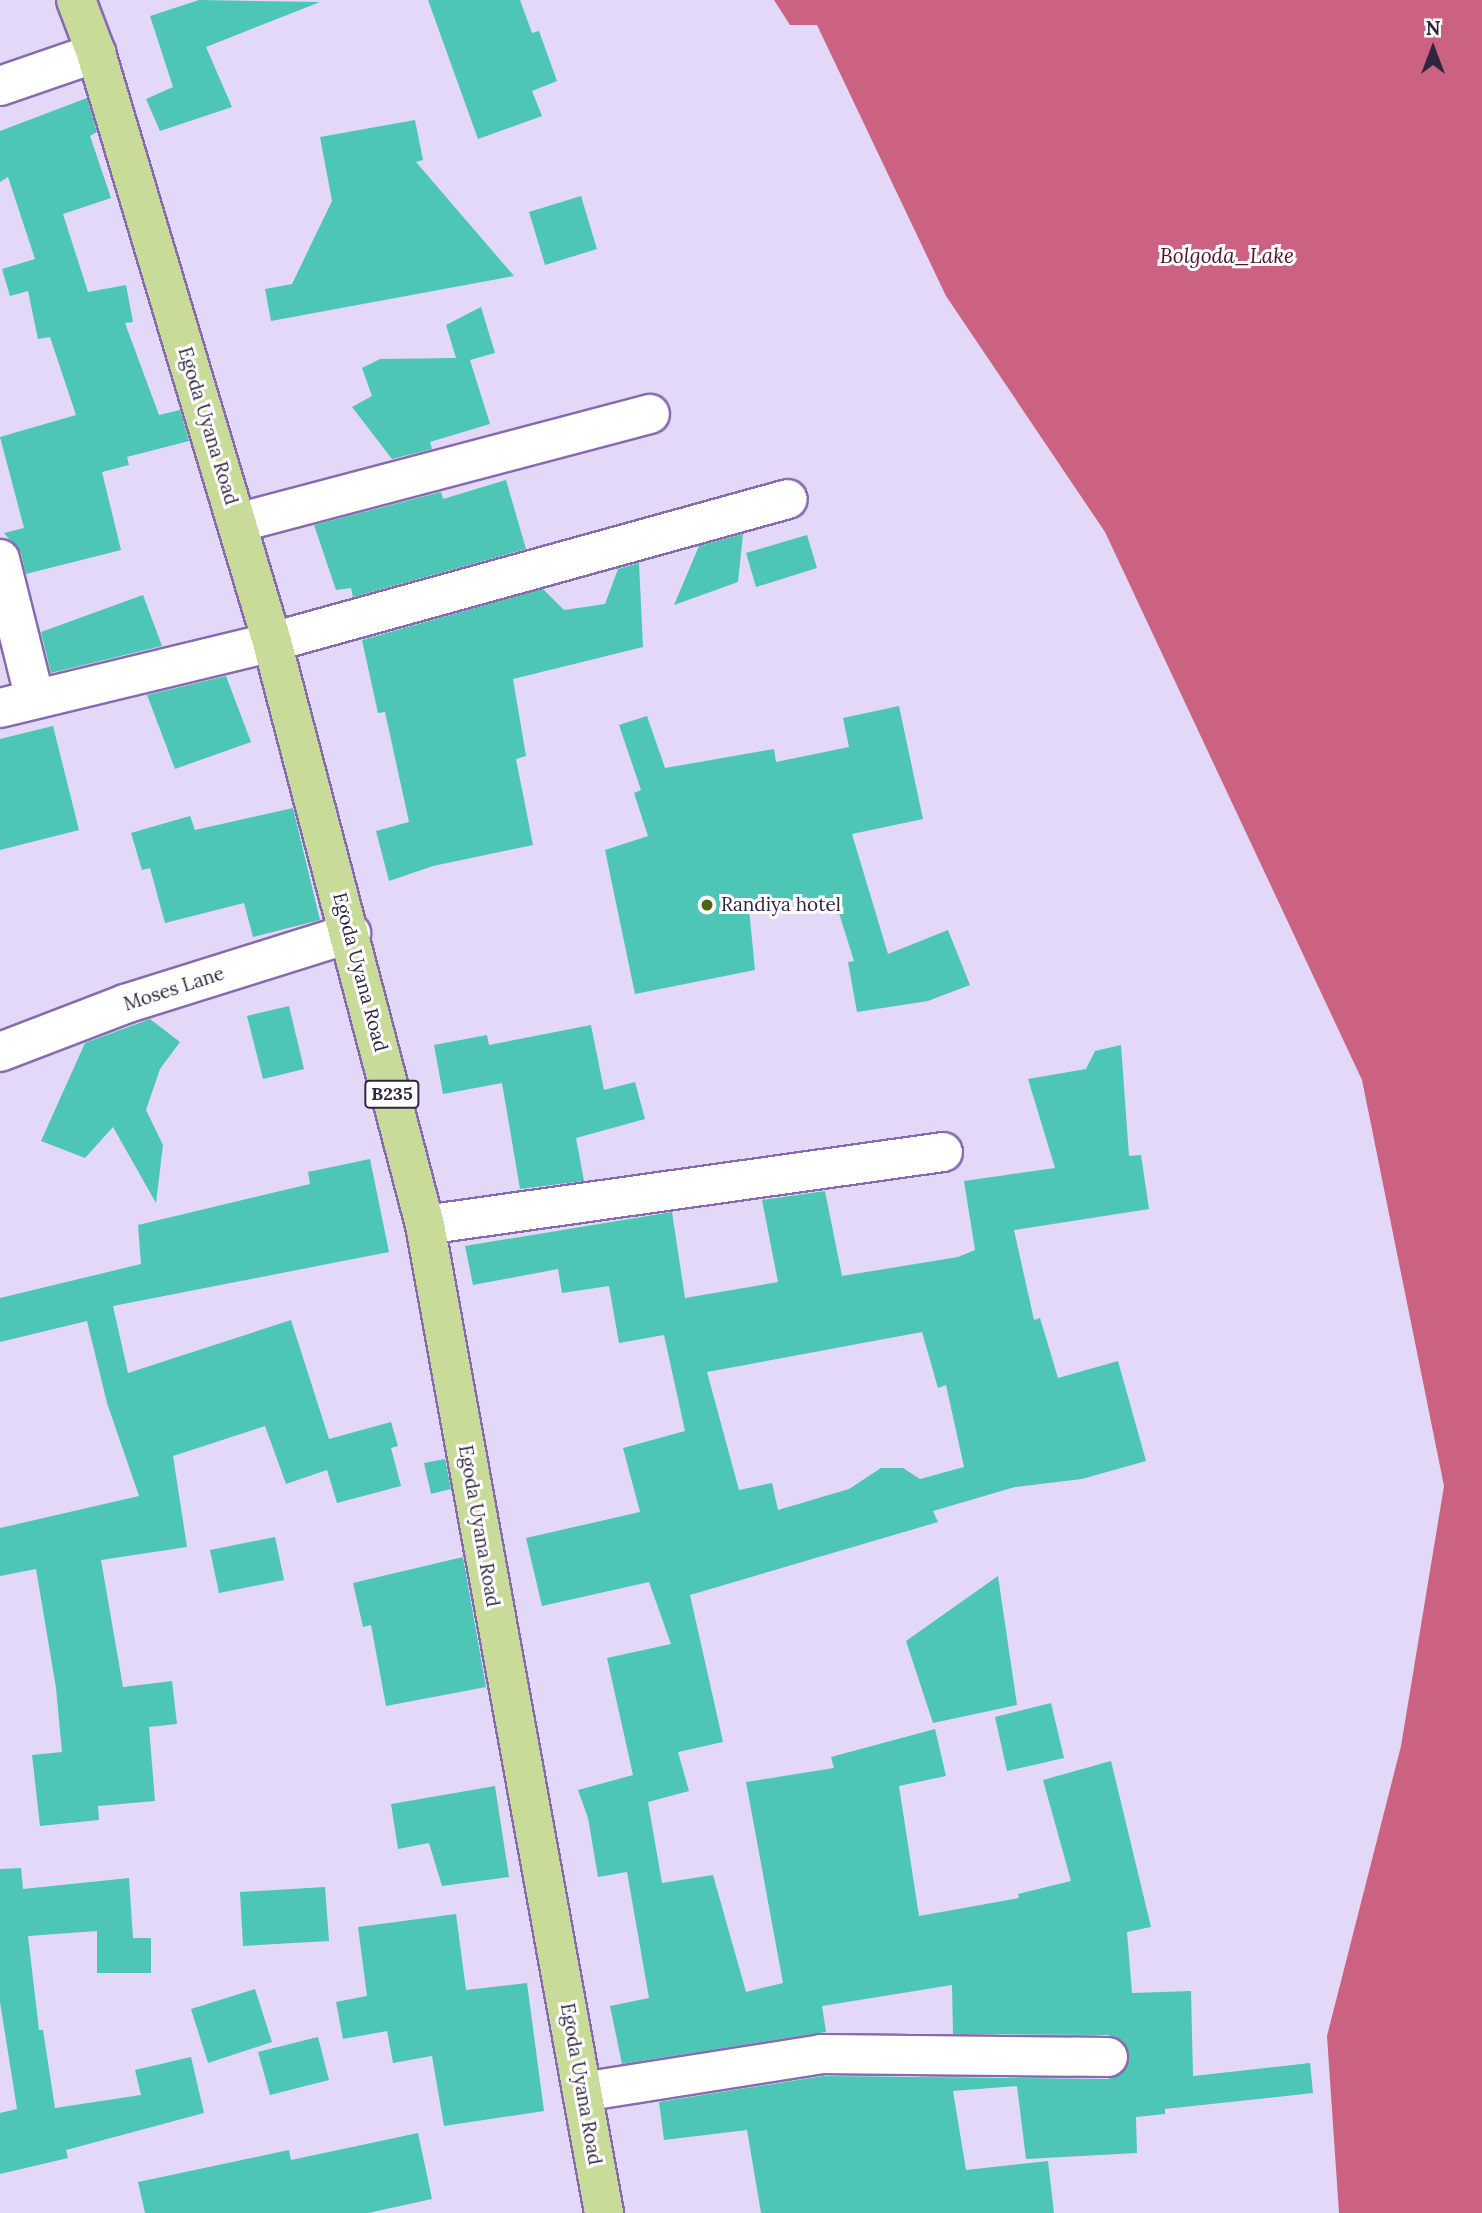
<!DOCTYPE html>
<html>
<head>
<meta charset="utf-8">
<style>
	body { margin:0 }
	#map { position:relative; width:1482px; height:2213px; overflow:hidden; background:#e3d8f7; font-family:Lora,serif }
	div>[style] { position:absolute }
	.water>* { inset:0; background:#cb6282 }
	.building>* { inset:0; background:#4ec6b5 }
	.roads { filter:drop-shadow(2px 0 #876ab0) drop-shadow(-2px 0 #876ab0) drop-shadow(0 2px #876ab0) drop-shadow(0 -2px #876ab0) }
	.street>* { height:38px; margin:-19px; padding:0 19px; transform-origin:19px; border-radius:19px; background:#fff }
	.primary>* { height:38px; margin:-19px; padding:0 19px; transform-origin:19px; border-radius:19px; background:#c9db98 }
	.dots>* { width:19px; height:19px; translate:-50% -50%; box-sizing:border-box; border:4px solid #fff; border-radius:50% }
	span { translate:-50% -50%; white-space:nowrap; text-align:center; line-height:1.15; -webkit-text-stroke:6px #fff; paint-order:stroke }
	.shield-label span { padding:2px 5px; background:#fff; border:2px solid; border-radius:5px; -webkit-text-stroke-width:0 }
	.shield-label { font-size:18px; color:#302441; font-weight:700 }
	.street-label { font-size:19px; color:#302441 }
	.poi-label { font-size:19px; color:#302441 }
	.left { translate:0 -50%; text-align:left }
	.water-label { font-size:21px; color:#56122c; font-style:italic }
	.north { position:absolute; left:1398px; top:14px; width:70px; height:70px; -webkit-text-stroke:5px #fff; paint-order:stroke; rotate:0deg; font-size:19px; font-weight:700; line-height:28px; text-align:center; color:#302441 }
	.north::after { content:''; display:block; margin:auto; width:24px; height:32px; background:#302441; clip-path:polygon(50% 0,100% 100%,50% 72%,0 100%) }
</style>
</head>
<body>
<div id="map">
	<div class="water">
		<div style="clip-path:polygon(774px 0,1482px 0,1482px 2213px,1339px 2213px,1327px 2036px,1401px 1746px,1444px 1486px,1362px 1080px,1105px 532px,946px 296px,817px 25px,790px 25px)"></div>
	</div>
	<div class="building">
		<div style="clip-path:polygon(199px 0,320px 2px,206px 47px,232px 107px,160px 131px,146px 99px,173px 87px,150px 16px)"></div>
		<div style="clip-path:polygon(428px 0,520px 0,532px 33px,539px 31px,557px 81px,532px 91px,542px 116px,478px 139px)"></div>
		<div style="clip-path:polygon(87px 98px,97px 132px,90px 136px,111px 198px,63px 214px,88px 292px,126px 285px,133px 322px,125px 323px,159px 415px,180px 410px,189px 441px,127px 457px,129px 465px,102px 472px,121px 550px,26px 574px,21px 553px,4px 533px,24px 528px,0 437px,76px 415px,50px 337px,38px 339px,28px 291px,10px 296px,2px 269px,35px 259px,8px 177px,0 182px,0 131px)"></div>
		<div style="clip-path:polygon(415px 120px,423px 160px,416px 162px,514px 276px,271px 321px,265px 289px,292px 284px,332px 201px,320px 137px)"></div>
		<div style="clip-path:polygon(581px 196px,597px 249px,545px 265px,529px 212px)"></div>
		<div style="clip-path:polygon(481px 307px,495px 353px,470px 360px,490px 424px,430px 442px,432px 449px,392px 459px,352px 407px,372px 396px,362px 368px,380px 359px,456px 358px,446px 325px)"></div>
		<div style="clip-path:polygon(506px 480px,526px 549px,353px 597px,351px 588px,336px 590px,314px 525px,441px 492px,443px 499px)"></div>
		<div style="clip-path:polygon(743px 534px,738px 582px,674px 605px,699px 546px)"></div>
		<div style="clip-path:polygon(807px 535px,817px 568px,756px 587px,746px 553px)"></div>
		<div style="clip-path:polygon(639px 563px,643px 647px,513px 679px,526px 756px,516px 759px,533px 845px,433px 866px,389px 881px,376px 831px,409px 822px,385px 712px,378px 713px,362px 640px,543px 589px,564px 610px,605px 604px,618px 569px)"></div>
		<div style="clip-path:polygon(143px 595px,162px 646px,51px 673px,41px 632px)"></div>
		<div style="clip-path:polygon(226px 676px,251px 742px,175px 769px,147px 695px)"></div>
		<div style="clip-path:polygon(899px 706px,923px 819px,852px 834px,888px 954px,948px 930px,970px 985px,928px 1001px,857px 1012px,848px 962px,854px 961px,838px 910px,806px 897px,749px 909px,755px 970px,635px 994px,605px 850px,648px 836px,634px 793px,641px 790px,619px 725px,647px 716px,665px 768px,774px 749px,776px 762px,849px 747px,843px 718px)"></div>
		<div style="clip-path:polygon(53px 726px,79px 830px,0 850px,0 739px)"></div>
		<div style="clip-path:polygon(293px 808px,320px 920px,253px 937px,244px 903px,165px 923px,150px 868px,142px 870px,131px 833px,190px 816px,195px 830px)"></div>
		<div style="clip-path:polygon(289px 1006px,304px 1069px,263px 1079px,247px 1016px)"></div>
		<div style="clip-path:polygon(150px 1019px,180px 1042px,160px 1069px,146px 1110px,163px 1145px,156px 1203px,113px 1127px,85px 1158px,41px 1141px,85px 1043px)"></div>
		<div style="clip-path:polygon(591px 1025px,604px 1090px,635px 1082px,645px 1119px,576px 1138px,584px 1181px,520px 1189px,502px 1083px,443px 1094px,434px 1045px,487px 1035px,489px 1045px)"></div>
		<div style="clip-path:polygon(evenodd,1121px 1045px,1129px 1156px,1141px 1155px,1149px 1209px,1014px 1230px,1034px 1320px,1040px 1318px,1058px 1378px,1118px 1361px,1146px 1461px,1082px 1479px,1015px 1487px,933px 1511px,938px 1522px,690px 1595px,723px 1742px,678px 1752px,689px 1791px,648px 1802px,662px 1883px,713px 1875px,746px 1992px,783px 1983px,746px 1782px,834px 1768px,831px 1757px,935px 1729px,946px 1776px,899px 1786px,919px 1916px,1019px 1898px,1018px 1894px,1071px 1881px,1043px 1780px,1111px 1761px,1151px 1927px,1127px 1932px,1132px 1993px,1191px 1991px,1193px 2076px,1310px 2063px,1313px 2093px,1165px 2109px,1165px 2114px,1136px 2117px,1137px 2153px,1026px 2159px,1017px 2086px,953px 2091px,966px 2170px,1048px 2161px,1054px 2213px,761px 2213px,747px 2130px,664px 2140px,659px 2102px,823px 2076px,1108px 2079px,1126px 2069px,1127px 2047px,1108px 2035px,953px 2034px,952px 1985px,822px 2006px,826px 2032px,622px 2064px,610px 2006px,649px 1998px,627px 1872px,598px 1877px,588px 1818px,578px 1790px,633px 1775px,607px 1658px,671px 1644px,649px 1582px,542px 1606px,526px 1538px,640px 1512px,623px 1448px,685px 1431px,664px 1335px,619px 1343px,609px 1286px,562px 1293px,558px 1269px,473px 1285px,465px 1246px,672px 1212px,685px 1298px,778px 1282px,762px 1200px,825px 1191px,842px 1276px,958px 1257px,975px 1250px,964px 1181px,1055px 1168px,1028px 1079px,1086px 1069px,1095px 1051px,1121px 1045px,922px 1332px,938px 1388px,946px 1385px,964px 1467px,920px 1479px,903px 1468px,881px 1468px,849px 1489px,778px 1510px,772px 1483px,739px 1490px,707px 1372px,922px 1332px)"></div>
		<div style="clip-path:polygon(370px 1159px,389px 1252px,113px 1306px,128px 1373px,291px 1320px,329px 1439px,391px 1422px,398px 1446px,391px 1448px,401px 1486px,337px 1503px,327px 1470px,286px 1484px,265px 1426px,173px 1456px,187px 1547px,101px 1560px,123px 1687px,172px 1681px,177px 1724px,149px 1727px,155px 1801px,98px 1806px,99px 1820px,40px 1826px,32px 1755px,62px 1752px,56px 1688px,36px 1569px,0 1576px,0 1528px,139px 1496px,107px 1403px,87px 1321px,0 1342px,0 1298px,141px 1264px,138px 1225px,310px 1184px,308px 1172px)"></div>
		<div style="clip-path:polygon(445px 1459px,451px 1489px,431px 1494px,424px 1463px)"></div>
		<div style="clip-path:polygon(275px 1537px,284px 1580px,219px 1593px,210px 1550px)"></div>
		<div style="clip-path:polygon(463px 1557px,486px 1687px,386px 1706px,371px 1625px,363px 1627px,353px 1583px)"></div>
		<div style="clip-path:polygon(998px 1576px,1017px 1705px,933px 1723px,906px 1641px)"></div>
		<div style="clip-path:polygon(1051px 1703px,1064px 1758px,1007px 1771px,995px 1717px)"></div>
		<div style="clip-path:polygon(495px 1786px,509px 1877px,442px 1886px,429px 1843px,398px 1849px,391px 1804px)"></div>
		<div style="clip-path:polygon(21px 1868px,23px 1889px,129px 1878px,133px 1938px,151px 1938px,151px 1973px,97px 1973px,97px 1931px,28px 1936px,39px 2030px,43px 2030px,55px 2108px,141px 2095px,135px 2070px,191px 2057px,204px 2113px,66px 2150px,68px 2158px,0 2174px,0 2113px,17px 2109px,0 2002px,0 1869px)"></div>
		<div style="clip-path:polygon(325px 1887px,329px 1941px,243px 1946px,240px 1892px)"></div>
		<div style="clip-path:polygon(456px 1914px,466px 1990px,527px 1983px,544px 2111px,444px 2126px,432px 2056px,393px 2063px,387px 2031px,343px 2039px,336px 2002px,367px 1996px,358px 1927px)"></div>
		<div style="clip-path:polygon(255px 1989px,272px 2042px,208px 2063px,191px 2009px)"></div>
		<div style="clip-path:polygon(318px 2037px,329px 2080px,270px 2095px,258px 2052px)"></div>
		<div style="clip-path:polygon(418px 2133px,432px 2199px,368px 2213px,145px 2213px,138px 2182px,289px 2150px,291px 2160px)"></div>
	</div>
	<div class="roads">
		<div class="street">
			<div style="left:0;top:86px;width:102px;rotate:-19deg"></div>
			<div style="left:237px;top:523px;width:427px;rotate:-14.8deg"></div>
			<div style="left:0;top:559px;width:144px;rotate:76deg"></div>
			<div style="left:0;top:708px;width:280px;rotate:-13.6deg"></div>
			<div style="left:272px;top:642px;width:535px;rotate:-15.49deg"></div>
			<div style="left:0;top:1052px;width:134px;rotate:-21deg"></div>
			<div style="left:125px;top:1004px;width:237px;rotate:-17.4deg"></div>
			<div style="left:425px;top:1225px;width:523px;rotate:-8.02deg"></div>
			<div style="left:582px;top:2092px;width:242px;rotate:-9deg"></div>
			<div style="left:821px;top:2054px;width:287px;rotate:0.6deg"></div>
		</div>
		<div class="primary">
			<div style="left:76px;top:0;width:57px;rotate:69.3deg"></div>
			<div style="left:96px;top:53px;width:615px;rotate:73.36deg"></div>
			<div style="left:272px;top:642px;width:603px;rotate:75.3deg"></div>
			<div style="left:425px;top:1225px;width:1004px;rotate:79.73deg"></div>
		</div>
	</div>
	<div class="dots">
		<div style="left:707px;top:905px;background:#50630d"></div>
	</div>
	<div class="shield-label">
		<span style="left:392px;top:1094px">B235</span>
	</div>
	<div class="street-label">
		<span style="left:208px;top:426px;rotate:73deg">Egoda Uyana Road</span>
		<span style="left:360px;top:972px;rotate:75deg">Egoda Uyana Road</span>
		<span style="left:174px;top:989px;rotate:-18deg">Moses Lane</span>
		<span style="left:479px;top:1526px;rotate:80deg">Egoda Uyana Road</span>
		<span style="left:581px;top:2084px;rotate:80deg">Egoda Uyana Road</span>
	</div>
	<div class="poi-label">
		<span class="left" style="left:721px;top:905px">Randiya hotel</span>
	</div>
	<div class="water-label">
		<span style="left:1227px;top:256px">Bolgoda_Lake</span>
	</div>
	<div class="north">N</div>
</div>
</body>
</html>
